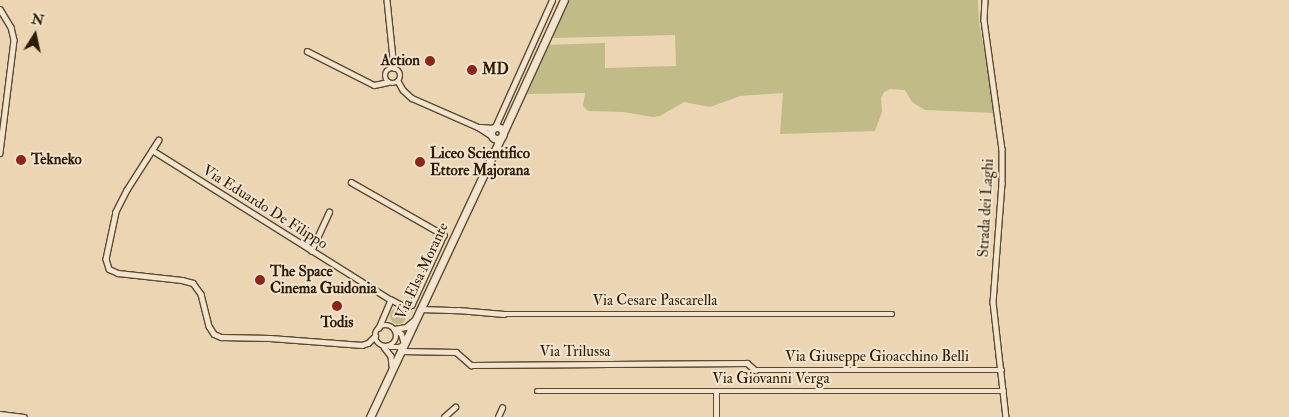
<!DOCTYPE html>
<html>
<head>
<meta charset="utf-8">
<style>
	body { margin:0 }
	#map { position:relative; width:1289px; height:417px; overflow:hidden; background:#ebd5b3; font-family:"IM FELL Double Pica",serif }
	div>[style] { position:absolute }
	.green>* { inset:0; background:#c0bb87 }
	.round { border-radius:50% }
	.roads { filter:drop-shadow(1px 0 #5c4a2f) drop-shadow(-1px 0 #5c4a2f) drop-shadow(0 1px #5c4a2f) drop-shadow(0 -1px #5c4a2f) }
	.street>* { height:4.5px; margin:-2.25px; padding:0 2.25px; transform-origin:2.25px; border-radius:2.25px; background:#f2e4ce }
	.street>.ring { margin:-2.25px; padding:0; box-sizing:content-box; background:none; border:4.5px solid #f2e4ce; border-radius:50% }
	.secondary>* { height:7px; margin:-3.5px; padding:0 3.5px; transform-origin:3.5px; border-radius:3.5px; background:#f2e4ce }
	.secondary>.ring { margin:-3.5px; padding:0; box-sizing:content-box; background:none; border:7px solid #f2e4ce; border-radius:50% }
	.dots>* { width:14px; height:14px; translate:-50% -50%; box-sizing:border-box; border:2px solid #f2e4ce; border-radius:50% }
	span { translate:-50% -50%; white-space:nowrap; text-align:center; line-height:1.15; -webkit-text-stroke:4px #f2e4ce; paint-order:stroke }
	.poi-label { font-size:15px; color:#2d1c03; font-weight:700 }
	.right { translate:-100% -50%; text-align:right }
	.left { translate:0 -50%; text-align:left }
	.street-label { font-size:15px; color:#2d1c03 }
	.north { position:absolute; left:10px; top:10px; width:50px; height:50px; -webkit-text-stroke:4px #f2e4ce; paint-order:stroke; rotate:10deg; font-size:14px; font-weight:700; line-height:20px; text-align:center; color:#2d1c03 }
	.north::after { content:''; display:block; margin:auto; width:18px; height:22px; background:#2d1c03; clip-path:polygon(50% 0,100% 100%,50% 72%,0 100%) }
</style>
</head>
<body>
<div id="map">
	<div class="green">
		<div style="clip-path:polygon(568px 0,978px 0,979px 22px,996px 113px,925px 110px,912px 102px,905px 90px,890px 89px,884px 92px,881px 98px,882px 112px,875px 131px,780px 134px,783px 93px,740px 96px,710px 107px,684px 102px,660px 116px,653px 117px,623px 112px,588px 111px,583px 106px,585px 93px,527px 94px,548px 45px,605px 43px,605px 68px,676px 66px,675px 35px,551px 38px)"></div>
		<div class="round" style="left:390px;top:308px;width:16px;height:16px"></div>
	</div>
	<div class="roads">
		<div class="street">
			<div style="left:387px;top:0;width:68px;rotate:84.1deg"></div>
			<div style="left:985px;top:0;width:20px;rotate:93deg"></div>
			<div style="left:984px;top:20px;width:130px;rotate:82.1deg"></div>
			<div style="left:1002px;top:149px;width:34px;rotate:90deg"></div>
			<div style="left:1002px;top:183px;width:119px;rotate:94.3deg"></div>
			<div style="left:993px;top:302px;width:116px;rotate:83.6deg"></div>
			<div style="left:0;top:9px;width:21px;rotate:59deg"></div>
			<div style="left:11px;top:27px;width:13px;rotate:77deg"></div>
			<div style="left:14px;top:40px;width:114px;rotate:97.1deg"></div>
			<div style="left:307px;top:51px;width:75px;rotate:26.9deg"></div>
			<div style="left:374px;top:85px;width:14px;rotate:-12deg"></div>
			<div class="ring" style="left:385px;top:68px;width:11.5px;height:11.5px"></div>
			<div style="left:398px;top:81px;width:10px;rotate:61deg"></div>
			<div style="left:403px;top:90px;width:12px;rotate:42deg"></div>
			<div style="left:412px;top:98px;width:72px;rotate:23.7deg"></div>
			<div style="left:478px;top:127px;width:17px;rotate:33deg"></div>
			<div style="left:480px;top:127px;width:14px;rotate:4deg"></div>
			<div style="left:495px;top:127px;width:139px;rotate:-65.8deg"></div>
			<div style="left:159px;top:140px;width:59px;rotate:122.6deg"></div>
			<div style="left:127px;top:190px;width:25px;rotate:117deg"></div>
			<div style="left:116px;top:212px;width:48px;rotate:102deg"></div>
			<div style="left:106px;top:259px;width:10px;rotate:73deg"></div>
			<div style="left:109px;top:269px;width:10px;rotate:24deg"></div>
			<div style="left:118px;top:273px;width:64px;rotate:6.2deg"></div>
			<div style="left:182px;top:280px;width:11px;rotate:15deg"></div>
			<div style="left:193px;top:283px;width:14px;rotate:54deg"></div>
			<div style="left:201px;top:294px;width:33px;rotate:76deg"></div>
			<div style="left:209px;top:326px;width:9px;rotate:58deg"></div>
			<div style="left:214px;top:334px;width:8px;rotate:23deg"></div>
			<div style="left:221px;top:337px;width:49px;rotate:1.2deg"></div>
			<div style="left:270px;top:338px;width:92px;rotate:4.4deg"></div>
			<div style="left:362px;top:345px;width:6px;rotate:-18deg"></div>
			<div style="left:368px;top:343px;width:10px;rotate:-45deg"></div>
			<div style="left:152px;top:150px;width:282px;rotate:32.1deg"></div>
			<div style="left:351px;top:182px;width:107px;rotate:29.7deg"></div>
			<div style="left:444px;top:235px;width:77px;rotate:114.6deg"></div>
			<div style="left:412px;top:305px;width:7px;rotate:153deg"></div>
			<div style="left:406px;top:308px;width:17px;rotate:-152deg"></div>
			<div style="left:391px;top:300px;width:30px;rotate:113deg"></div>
			<div style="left:311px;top:251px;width:43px;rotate:-65.2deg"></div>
			<div style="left:420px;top:309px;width:38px;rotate:2deg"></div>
			<div style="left:458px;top:310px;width:46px;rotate:5deg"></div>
			<div style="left:504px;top:314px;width:388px"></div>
			<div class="ring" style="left:375px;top:325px;width:17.5px;height:17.5px"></div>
			<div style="left:394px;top:329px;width:12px;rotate:-9deg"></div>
			<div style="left:406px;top:327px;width:11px;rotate:-41deg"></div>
			<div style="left:384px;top:347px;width:11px;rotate:52deg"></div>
			<div style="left:391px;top:356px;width:10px;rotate:84deg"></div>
			<div style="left:390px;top:347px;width:9px"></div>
			<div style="left:399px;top:347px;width:6px;rotate:-31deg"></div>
			<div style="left:404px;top:344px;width:10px;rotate:-107deg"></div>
			<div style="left:401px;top:334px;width:7px;rotate:-146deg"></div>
			<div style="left:401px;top:351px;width:55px;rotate:1deg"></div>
			<div style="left:456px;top:352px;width:20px;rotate:41deg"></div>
			<div style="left:471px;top:365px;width:276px;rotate:-0.4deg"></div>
			<div style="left:747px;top:363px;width:11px;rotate:41deg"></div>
			<div style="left:755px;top:370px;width:247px"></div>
			<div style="left:537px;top:391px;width:467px"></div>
			<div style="left:0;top:414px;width:24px;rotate:7deg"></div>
			<div style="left:444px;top:417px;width:15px;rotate:-42deg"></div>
			<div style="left:498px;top:417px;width:10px;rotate:-66deg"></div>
			<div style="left:716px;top:417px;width:25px;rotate:-90deg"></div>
		</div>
		<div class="secondary">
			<div class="ring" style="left:491px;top:127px;width:5px;height:5px"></div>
			<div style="left:503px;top:133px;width:146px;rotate:-65.4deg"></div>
			<div style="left:370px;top:417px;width:309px;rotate:-64.9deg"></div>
		</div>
	</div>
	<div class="dots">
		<div style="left:430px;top:61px;background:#8f2418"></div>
		<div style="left:472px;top:70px;background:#8f2418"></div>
		<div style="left:21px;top:160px;background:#8f2418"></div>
		<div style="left:420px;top:162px;background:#8f2418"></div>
		<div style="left:260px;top:280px;background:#8f2418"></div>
		<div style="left:337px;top:306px;background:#8f2418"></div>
	</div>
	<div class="poi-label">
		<span class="right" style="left:420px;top:61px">Action</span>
		<span class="left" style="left:482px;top:70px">MD</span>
		<span class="left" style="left:430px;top:162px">Liceo Scientifico<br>Ettore Majorana</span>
		<span class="left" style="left:31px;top:160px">Tekneko</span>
		<span class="left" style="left:270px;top:280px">The Space<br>Cinema Guidonia</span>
		<span style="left:337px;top:323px">Todis</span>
	</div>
	<div class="street-label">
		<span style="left:265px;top:207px;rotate:32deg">Via Eduardo De Filippo</span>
		<span style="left:986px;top:208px;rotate:-87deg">Strada dei Laghi</span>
		<span style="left:422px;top:271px;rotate:-65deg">Via Elsa Morante</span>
		<span style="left:655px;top:301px">Via Cesare Pascarella</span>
		<span style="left:575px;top:352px">Via Trilussa</span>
		<span style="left:877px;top:357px">Via Giuseppe Gioacchino Belli</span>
		<span style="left:771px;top:379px">Via Giovanni Verga</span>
	</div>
	<div class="north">N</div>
</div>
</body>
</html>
